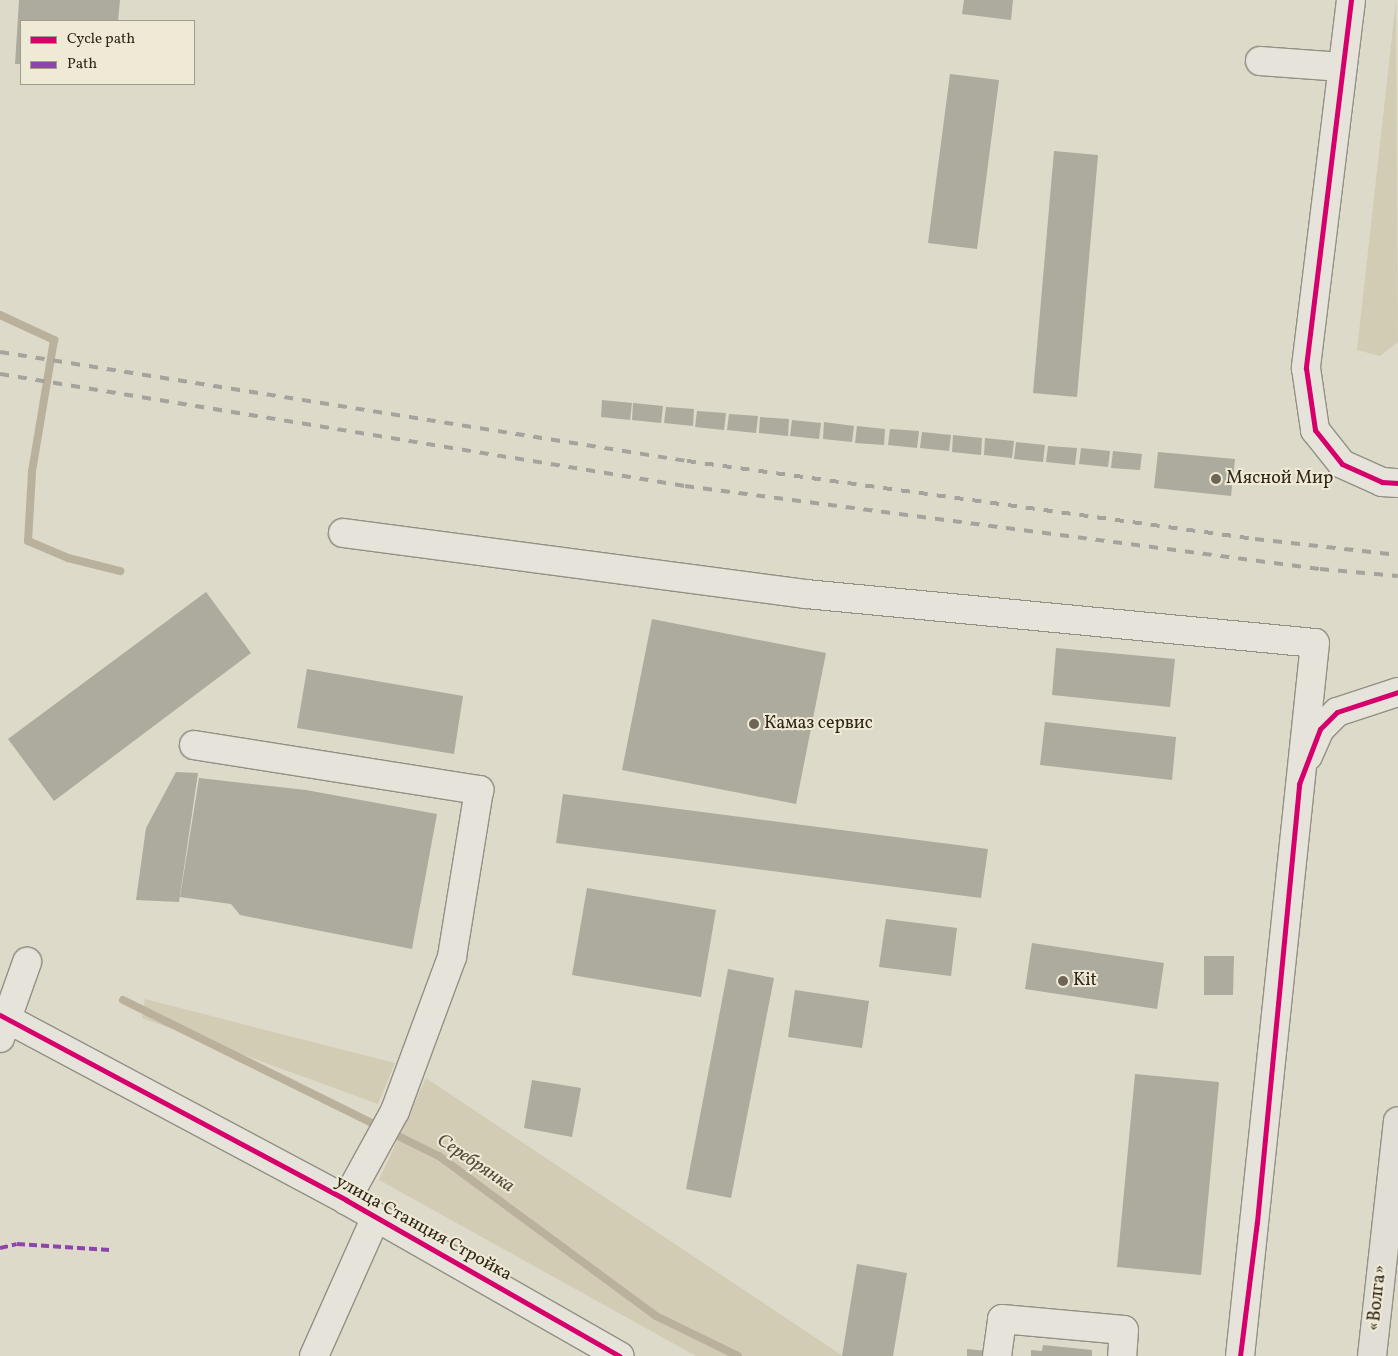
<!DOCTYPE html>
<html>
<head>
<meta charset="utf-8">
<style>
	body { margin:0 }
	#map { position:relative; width:1398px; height:1356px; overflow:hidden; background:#dedac9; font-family:Vollkorn,serif }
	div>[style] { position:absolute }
	.green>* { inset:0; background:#d2ccb5 }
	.stream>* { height:8px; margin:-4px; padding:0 4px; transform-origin:4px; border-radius:4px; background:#b9b19c }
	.building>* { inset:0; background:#adaa9e }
	.roads { filter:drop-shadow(1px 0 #938f84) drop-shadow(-1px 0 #938f84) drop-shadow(0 1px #938f84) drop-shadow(0 -1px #938f84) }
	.minor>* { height:28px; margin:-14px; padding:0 14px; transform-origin:14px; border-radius:14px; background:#e6e3db }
	.highway>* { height:28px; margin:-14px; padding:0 14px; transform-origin:14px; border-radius:14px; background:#e1dfd5 }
	.rail>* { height:4px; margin-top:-2px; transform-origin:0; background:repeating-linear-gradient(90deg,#a5a39b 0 9px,transparent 0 18px) }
	.quiet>* { height:4px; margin-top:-2px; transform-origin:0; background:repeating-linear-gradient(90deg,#8e44ad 0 8px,transparent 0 12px) }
	.cycleway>* { height:5px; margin:-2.5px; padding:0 2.5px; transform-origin:2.5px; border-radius:2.5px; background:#d6006c }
	.dots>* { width:14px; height:14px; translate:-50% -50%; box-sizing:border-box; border:2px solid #efead6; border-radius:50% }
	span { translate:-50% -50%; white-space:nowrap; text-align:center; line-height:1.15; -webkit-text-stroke:4px #efead6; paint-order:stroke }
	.poi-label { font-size:18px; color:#30261a }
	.left { translate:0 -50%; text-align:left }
	.street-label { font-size:18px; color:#30261a }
	.water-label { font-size:19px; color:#544b3b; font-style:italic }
	.legend { position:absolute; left:20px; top:20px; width:175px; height:65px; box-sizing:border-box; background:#efead6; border:1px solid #a39c8b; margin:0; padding:6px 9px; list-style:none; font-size:15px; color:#30261a }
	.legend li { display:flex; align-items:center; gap:10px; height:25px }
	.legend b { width:25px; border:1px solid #a39c8b }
</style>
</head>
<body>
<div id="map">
	<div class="green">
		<div style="clip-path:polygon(1396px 0,1398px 342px,1380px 356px,1357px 350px)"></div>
		<div style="clip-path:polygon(145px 999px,395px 1063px,378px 1104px,142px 1018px)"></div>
		<div style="clip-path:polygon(426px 1078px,843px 1356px,696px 1356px,379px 1180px)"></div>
	</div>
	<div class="stream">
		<div style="left:0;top:315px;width:60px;rotate:24.8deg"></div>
		<div style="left:54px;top:340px;width:134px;rotate:99.5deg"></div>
		<div style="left:32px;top:472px;width:69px;rotate:93.3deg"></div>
		<div style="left:28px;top:541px;width:43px;rotate:23deg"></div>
		<div style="left:68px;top:558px;width:54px;rotate:14deg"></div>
		<div style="left:123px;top:1000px;width:352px;rotate:26.3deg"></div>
		<div style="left:439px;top:1156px;width:270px;rotate:36.4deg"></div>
		<div style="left:656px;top:1316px;width:91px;rotate:26deg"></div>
	</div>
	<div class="building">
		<div style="clip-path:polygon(19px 0,120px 0,118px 21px,21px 21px,21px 64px,15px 64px)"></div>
		<div style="clip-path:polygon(964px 0,1013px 0,1011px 20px,962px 14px)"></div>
		<div style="clip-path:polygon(950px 74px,999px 80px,977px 249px,928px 243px)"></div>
		<div style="clip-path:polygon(1054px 151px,1098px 155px,1077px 397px,1033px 393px)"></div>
		<div style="clip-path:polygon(602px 400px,632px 403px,630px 420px,601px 417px)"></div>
		<div style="clip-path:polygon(633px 403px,663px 406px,661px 423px,632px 420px)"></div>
		<div style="clip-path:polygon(666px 407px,694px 409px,693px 426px,664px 423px)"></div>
		<div style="clip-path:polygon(697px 411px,726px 413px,724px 430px,695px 427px)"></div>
		<div style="clip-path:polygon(729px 414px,758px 416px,756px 433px,727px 430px)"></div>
		<div style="clip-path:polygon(760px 417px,789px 419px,788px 436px,759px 433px)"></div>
		<div style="clip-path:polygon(792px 420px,821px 423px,819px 439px,790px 436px)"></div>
		<div style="clip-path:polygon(824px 422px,854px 426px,852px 442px,823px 439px)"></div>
		<div style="clip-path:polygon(857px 426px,885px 429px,884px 445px,855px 443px)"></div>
		<div style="clip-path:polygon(890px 429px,919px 431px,917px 448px,888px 445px)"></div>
		<div style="clip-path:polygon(922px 432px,951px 435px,949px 451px,920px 448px)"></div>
		<div style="clip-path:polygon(953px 435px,982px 438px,981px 455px,952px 452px)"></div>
		<div style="clip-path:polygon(985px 438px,1014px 441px,1012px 458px,984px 455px)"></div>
		<div style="clip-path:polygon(1016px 442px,1045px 445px,1043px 462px,1014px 459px)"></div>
		<div style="clip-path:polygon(1048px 446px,1077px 448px,1075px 465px,1046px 462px)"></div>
		<div style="clip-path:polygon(1081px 448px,1110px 451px,1108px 467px,1079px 464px)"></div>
		<div style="clip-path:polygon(1113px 451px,1142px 454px,1140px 470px,1111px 468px)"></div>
		<div style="clip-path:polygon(1158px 452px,1235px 459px,1231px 496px,1154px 488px)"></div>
		<div style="clip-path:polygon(206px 592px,251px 653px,54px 801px,8px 739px)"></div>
		<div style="clip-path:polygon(652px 619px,826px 653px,796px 804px,622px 770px)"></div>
		<div style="clip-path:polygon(1056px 648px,1175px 659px,1170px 707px,1052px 695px)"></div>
		<div style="clip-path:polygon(307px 669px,463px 696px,454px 754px,297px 728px)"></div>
		<div style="clip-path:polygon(1045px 722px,1176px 737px,1172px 780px,1040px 765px)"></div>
		<div style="clip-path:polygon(176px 772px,198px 773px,179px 902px,136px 900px,146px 828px)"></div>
		<div style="clip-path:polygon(199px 778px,306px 790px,437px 814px,412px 949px,240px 915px,231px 904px,180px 897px)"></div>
		<div style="clip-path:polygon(563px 794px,988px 849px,981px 898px,556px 843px)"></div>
		<div style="clip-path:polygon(587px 888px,716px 910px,701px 997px,572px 975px)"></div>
		<div style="clip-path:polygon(886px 919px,957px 928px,951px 976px,879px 967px)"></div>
		<div style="clip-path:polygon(1032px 943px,1164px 963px,1157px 1009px,1025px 989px)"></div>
		<div style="clip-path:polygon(1204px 956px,1234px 956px,1233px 995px,1204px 995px)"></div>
		<div style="clip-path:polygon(728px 969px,774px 978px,731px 1198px,686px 1189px)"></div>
		<div style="clip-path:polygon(795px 990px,869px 1001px,862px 1048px,788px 1037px)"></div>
		<div style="clip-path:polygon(1135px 1074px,1219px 1082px,1201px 1275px,1117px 1267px)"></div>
		<div style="clip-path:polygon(532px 1080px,581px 1088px,572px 1137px,524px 1128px)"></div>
		<div style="clip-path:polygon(857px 1264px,907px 1273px,893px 1356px,842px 1356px)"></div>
		<div style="clip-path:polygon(1043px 1345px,1092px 1350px,1092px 1356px,1031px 1356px,1031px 1350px,1042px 1351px)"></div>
		<div style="clip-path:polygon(967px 1349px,987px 1351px,986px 1356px,967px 1356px)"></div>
	</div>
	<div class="roads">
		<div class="minor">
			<div style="left:1351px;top:0;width:371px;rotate:97deg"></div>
			<div style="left:1306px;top:368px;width:63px;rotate:81.7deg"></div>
			<div style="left:1315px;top:430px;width:43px;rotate:51.5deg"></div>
			<div style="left:1342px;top:464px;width:44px;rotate:24.2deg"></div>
			<div style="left:1382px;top:482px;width:16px;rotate:4deg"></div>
			<div style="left:1260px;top:61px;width:82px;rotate:4.2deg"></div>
			<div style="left:343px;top:533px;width:467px;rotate:7.5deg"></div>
			<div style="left:806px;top:594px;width:511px;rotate:5.5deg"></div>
			<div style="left:1315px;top:643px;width:717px;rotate:96deg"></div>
			<div style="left:194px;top:745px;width:289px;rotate:9deg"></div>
			<div style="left:479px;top:790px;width:169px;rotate:99.2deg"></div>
			<div style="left:452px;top:957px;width:164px;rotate:110.3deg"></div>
			<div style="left:395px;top:1111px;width:102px;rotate:118.8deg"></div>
			<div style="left:1308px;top:756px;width:30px;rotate:-66deg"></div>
			<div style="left:1320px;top:729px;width:24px;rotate:-45deg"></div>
			<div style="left:1337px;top:712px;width:64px;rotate:-18.2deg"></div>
			<div style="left:0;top:1015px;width:392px;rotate:28.1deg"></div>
			<div style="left:346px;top:1200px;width:315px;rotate:29.7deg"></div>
			<div style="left:0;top:1038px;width:81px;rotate:-70.4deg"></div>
			<div style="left:314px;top:1356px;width:152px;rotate:-66deg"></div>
			<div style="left:997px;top:1356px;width:37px;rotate:-82deg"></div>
			<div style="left:1002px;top:1319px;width:122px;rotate:5.2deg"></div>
			<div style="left:1124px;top:1330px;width:26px;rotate:94deg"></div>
		</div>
		<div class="highway">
			<div style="left:1372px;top:1356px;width:236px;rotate:-83.7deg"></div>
		</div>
	</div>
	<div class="rail">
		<div style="left:0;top:352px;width:696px;rotate:9.02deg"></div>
		<div style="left:687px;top:461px;width:573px;rotate:7.82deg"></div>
		<div style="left:1255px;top:539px;width:144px;rotate:6.4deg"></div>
		<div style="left:0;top:374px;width:694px;rotate:9.29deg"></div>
		<div style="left:685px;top:486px;width:640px;rotate:7.45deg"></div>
		<div style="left:1320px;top:569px;width:78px;rotate:5.1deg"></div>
	</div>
	<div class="quiet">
		<div style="left:0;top:1248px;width:17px;rotate:-13deg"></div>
		<div style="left:17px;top:1244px;width:93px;rotate:3.7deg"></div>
	</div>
	<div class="cycleway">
		<div style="left:1351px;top:0;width:371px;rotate:97deg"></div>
		<div style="left:1306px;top:368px;width:63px;rotate:81.7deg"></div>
		<div style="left:1315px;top:430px;width:43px;rotate:51.5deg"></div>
		<div style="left:1342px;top:464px;width:44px;rotate:24.2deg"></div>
		<div style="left:1382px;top:482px;width:16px;rotate:4deg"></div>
		<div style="left:0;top:1015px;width:392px;rotate:28.1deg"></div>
		<div style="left:346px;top:1200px;width:315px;rotate:29.7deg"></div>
		<div style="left:1240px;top:1356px;width:135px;rotate:-82.8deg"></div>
		<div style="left:1257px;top:1222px;width:440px;rotate:-84.5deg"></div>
		<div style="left:1299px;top:784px;width:59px;rotate:-69.1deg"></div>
		<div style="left:1320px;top:729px;width:24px;rotate:-45deg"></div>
		<div style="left:1337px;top:712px;width:64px;rotate:-18.2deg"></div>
	</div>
	<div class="dots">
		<div style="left:1216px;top:479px;background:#6d6557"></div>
		<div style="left:754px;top:724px;background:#6d6557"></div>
		<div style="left:1063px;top:981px;background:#6d6557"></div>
	</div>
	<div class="poi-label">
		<span class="left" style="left:1226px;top:479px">Мясной Мир</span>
		<span class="left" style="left:764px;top:724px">Камаз сервис</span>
		<span class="left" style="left:1073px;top:981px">Kit</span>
	</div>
	<div class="street-label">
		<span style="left:423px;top:1229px;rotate:29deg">улица Станция Стройка</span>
		<span style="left:1378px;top:1298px;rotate:-84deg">«Волга»</span>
	</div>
	<div class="water-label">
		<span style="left:475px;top:1164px;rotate:34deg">Серебрянка</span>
	</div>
	<ul class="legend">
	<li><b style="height:6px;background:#d6006c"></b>Cycle path</li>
	<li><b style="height:6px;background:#8e44ad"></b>Path</li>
	</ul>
</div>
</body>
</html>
